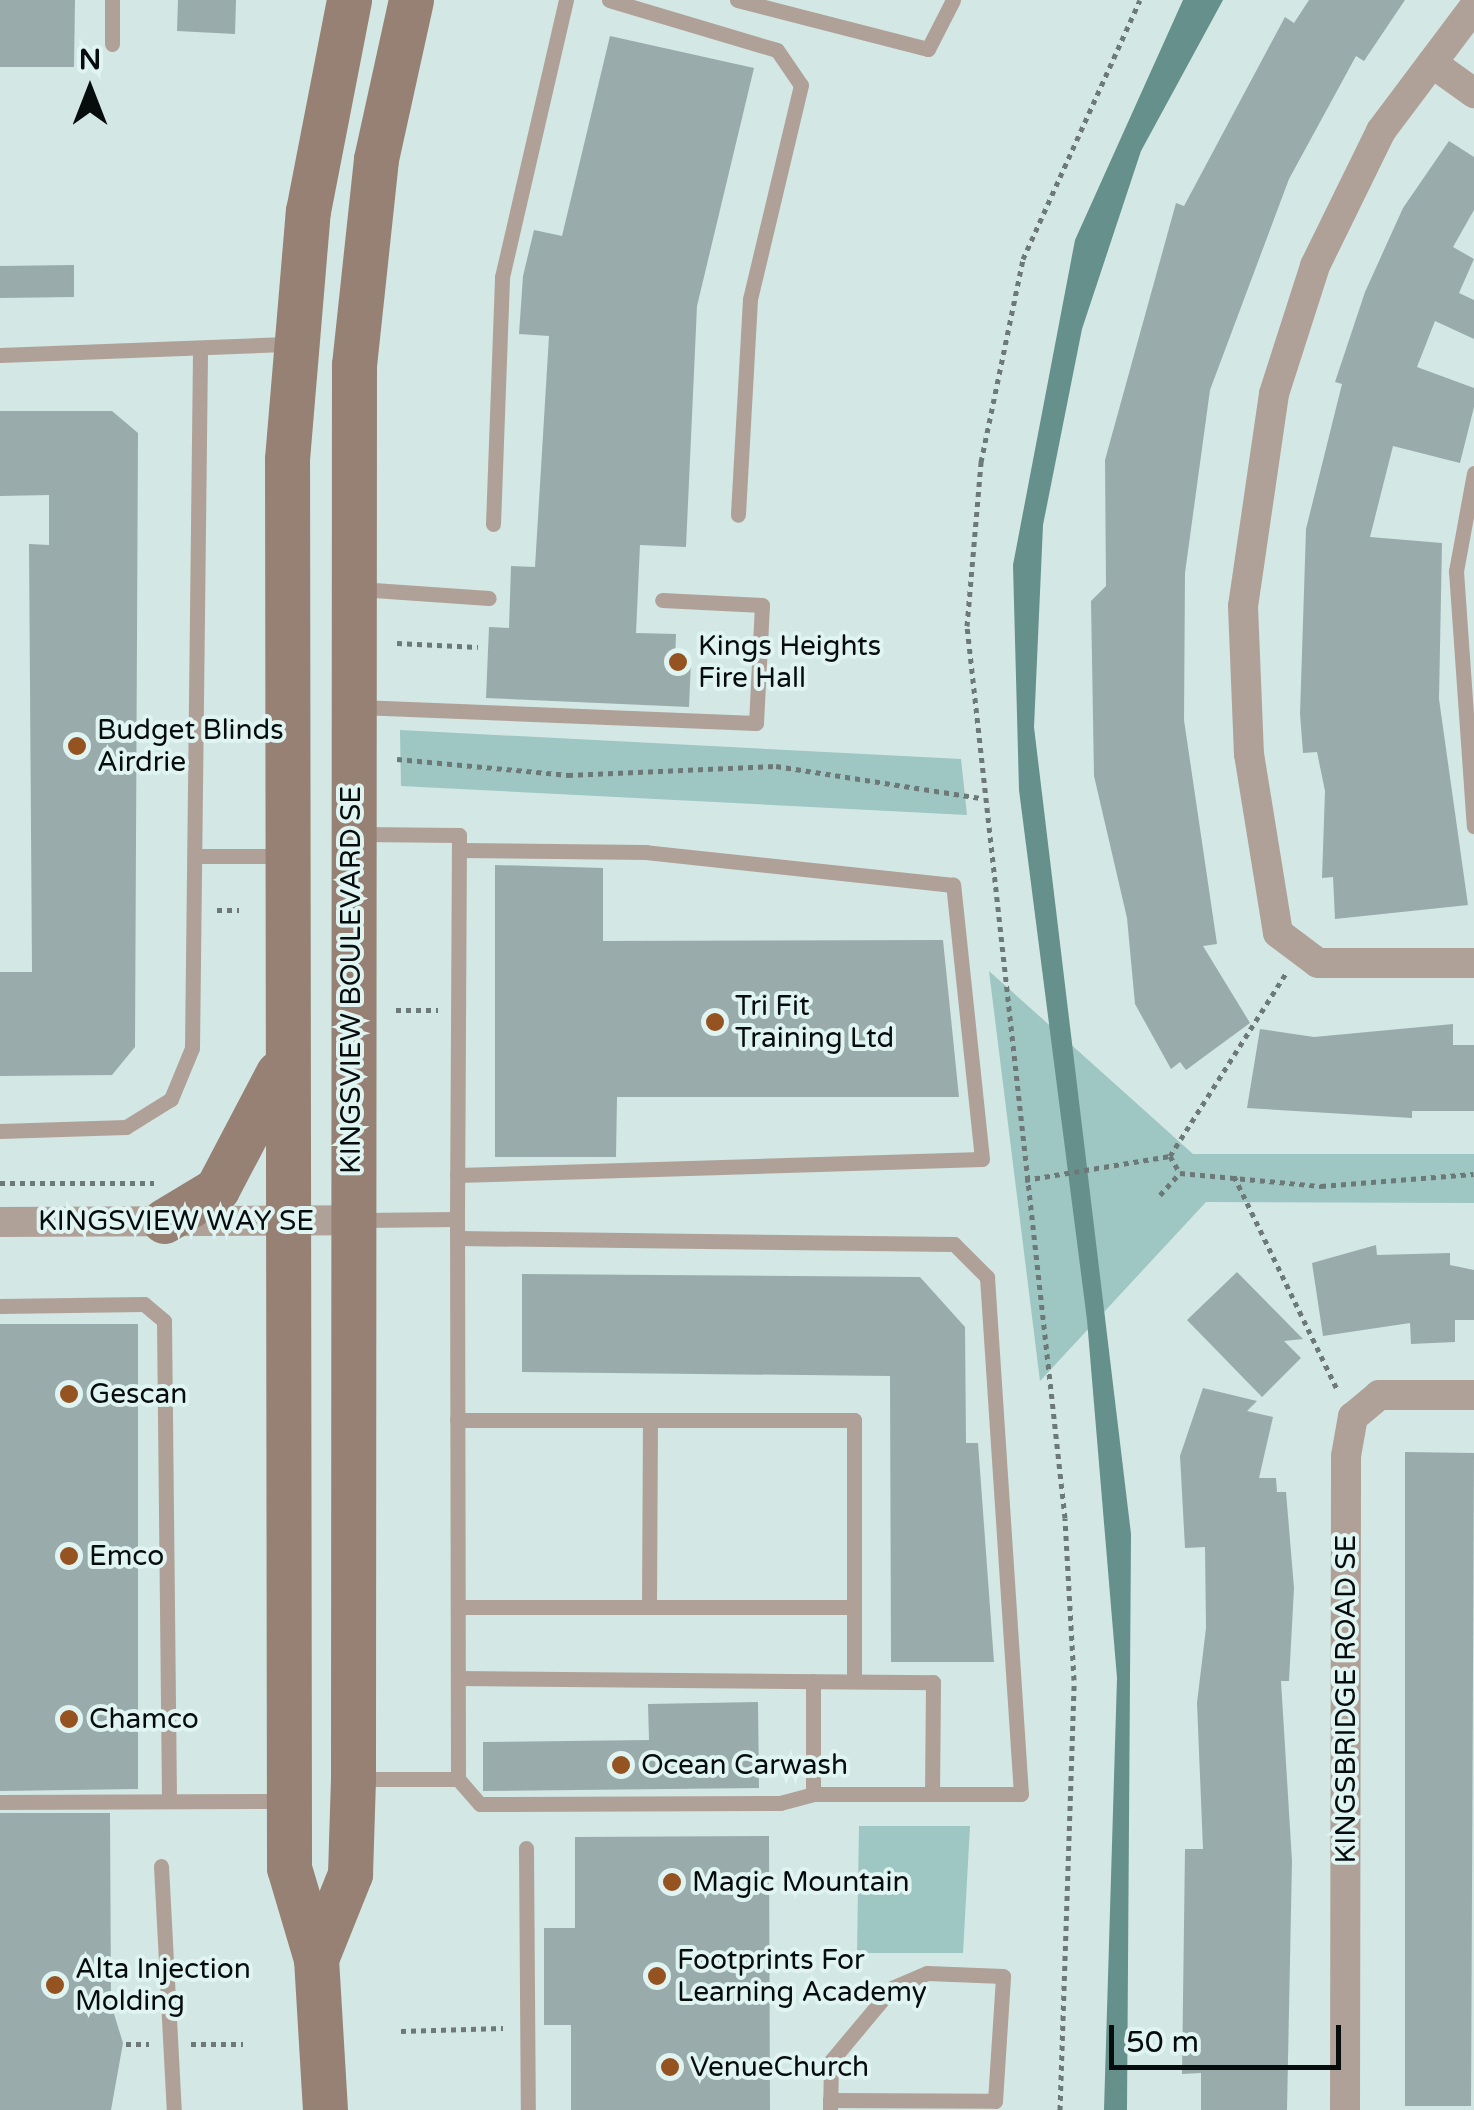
<!DOCTYPE html>
<html>
<head>
<meta charset="utf-8">
<style>
	body { margin:0 }
	#map { position:relative; width:1474px; height:2110px; overflow:hidden; background:#d3e7e5; font-family:"Varela Round",sans-serif }
	div>[style] { position:absolute }
	.green>* { inset:0; background:#9ec6c3 }
	.water>* { inset:0; background:#65908c }
	.building>* { inset:0; background:#99acab }
	.path>* { height:5px; margin-top:-2.5px; transform-origin:0; background:repeating-linear-gradient(90deg,#6c7978 0 5px,transparent 0 10px) }
	.service>* { height:15px; margin:-7.5px; padding:0 7.5px; transform-origin:7.5px; border-radius:7.5px; background:#afa198 }
	.minor>* { height:30px; margin:-15px; padding:0 15px; transform-origin:15px; border-radius:15px; background:#afa198 }
	.secondary>* { height:45px; margin:-22.5px; padding:0 22.5px; transform-origin:22.5px; border-radius:22.5px; background:#968174 }
	.dots>* { width:28px; height:28px; translate:-50% -50%; box-sizing:border-box; border:5px solid #e0f4f2; border-radius:50% }
	span { translate:-50% -50%; white-space:nowrap; text-align:center; line-height:1.15; -webkit-text-stroke:8px #e0f4f2; paint-order:stroke }
	.poi-label { font-size:28px; color:#070d0d }
	.left { translate:0 -50%; text-align:left }
	.street-label { font-size:28px; color:#070d0d }
	.north { position:absolute; left:40px; top:40px; width:100px; height:100px; -webkit-text-stroke:8px #e0f4f2; paint-order:stroke; rotate:0deg; font-size:28px; font-weight:700; line-height:40px; text-align:center; color:#070d0d }
	.north::after { content:''; display:block; margin:auto; width:35px; height:45px; background:#070d0d; clip-path:polygon(50% 0,100% 100%,50% 72%,0 100%) }
	.scale { position:absolute; left:1109px; top:2025px; width:232px; height:45px; box-sizing:border-box; border:5px solid #070d0d; border-top:0; padding-left:12px; font-size:30px; line-height:35px; white-space:nowrap; color:#070d0d; -webkit-text-stroke:8px #e0f4f2; paint-order:stroke }
</style>
</head>
<body>
<div id="map">
	<div class="green">
		<div style="clip-path:polygon(400px 730px,961px 759px,967px 815px,401px 786px)"></div>
		<div style="clip-path:polygon(989px 971px,1193px 1154px,1474px 1154px,1474px 1203px,1206px 1202px,1040px 1381px)"></div>
		<div style="clip-path:polygon(859px 1826px,970px 1826px,963px 1953px,857px 1953px)"></div>
	</div>
	<div class="water">
		<div style="clip-path:polygon(1183px 0,1223px 0,1141px 151px,1082px 329px,1043px 525px,1034px 727px,1131px 1534px,1127px 2110px,1104px 2110px,1117px 1678px,1087px 1320px,1019px 790px,1013px 565px,1075px 240px)"></div>
	</div>
	<div class="building">
		<div style="clip-path:polygon(0 0,75px 0,74px 67px,0 67px)"></div>
		<div style="clip-path:polygon(178px 0,236px 0,235px 34px,177px 31px)"></div>
		<div style="clip-path:polygon(1309px 0,1405px 0,1364px 61px,1356px 56px,1289px 179px,1210px 390px,1185px 573px,1184px 720px,1217px 944px,1203px 946px,1250px 1023px,1186px 1070px,1180px 1062px,1171px 1069px,1135px 1004px,1127px 918px,1094px 776px,1091px 601px,1106px 586px,1105px 460px,1176px 203px,1184px 206px,1285px 17px,1294px 23px)"></div>
		<div style="clip-path:polygon(610px 36px,754px 68px,697px 306px,686px 547px,640px 545px,636px 633px,676px 634px,675px 660px,691px 661px,689px 707px,486px 698px,489px 627px,509px 628px,511px 566px,535px 567px,549px 336px,519px 334px,523px 276px,534px 230px,562px 236px)"></div>
		<div style="clip-path:polygon(1449px 141px,1474px 157px,1474px 210px,1453px 247px,1474px 259px,1459px 293px,1474px 300px,1474px 339px,1435px 321px,1417px 367px,1474px 388px,1474px 407px,1460px 463px,1393px 446px,1370px 537px,1442px 543px,1439px 699px,1468px 905px,1335px 919px,1333px 877px,1322px 878px,1325px 791px,1317px 752px,1303px 753px,1300px 714px,1306px 529px,1342px 384px,1335px 382px,1365px 292px,1403px 208px)"></div>
		<div style="clip-path:polygon(74px 265px,74px 297px,0 298px,0 266px)"></div>
		<div style="clip-path:polygon(0 411px,112px 411px,138px 433px,135px 1047px,112px 1075px,0 1076px,0 972px,32px 972px,29px 544px,49px 545px,49px 495px,0 496px)"></div>
		<div style="clip-path:polygon(495px 865px,603px 868px,603px 941px,943px 940px,959px 1097px,617px 1097px,616px 1157px,495px 1157px)"></div>
		<div style="clip-path:polygon(1453px 1024px,1453px 1045px,1474px 1045px,1474px 1111px,1412px 1111px,1412px 1118px,1247px 1108px,1260px 1029px,1314px 1037px)"></div>
		<div style="clip-path:polygon(1376px 1245px,1377px 1255px,1450px 1253px,1450px 1265px,1474px 1270px,1474px 1320px,1455px 1320px,1455px 1342px,1411px 1344px,1410px 1323px,1323px 1336px,1312px 1263px)"></div>
		<div style="clip-path:polygon(1237px 1272px,1303px 1339px,1284px 1341px,1301px 1358px,1262px 1397px,1187px 1320px)"></div>
		<div style="clip-path:polygon(522px 1274px,920px 1277px,965px 1327px,966px 1443px,978px 1443px,994px 1662px,891px 1662px,890px 1376px,522px 1372px)"></div>
		<div style="clip-path:polygon(0 1324px,138px 1324px,138px 1789px,0 1791px)"></div>
		<div style="clip-path:polygon(1203px 1388px,1257px 1401px,1247px 1411px,1273px 1417px,1259px 1478px,1276px 1478px,1277px 1492px,1286px 1492px,1294px 1588px,1289px 1681px,1281px 1681px,1292px 1861px,1287px 2110px,1201px 2110px,1201px 2073px,1182px 2074px,1185px 1849px,1203px 1849px,1197px 1703px,1206px 1628px,1205px 1547px,1185px 1548px,1180px 1456px)"></div>
		<div style="clip-path:polygon(1405px 1452px,1474px 1453px,1471px 2106px,1405px 2106px)"></div>
		<div style="clip-path:polygon(758px 1702px,759px 1788px,483px 1791px,483px 1742px,649px 1740px,648px 1704px)"></div>
		<div style="clip-path:polygon(0 1813px,110px 1813px,111px 2004px,123px 2043px,111px 2110px,0 2110px)"></div>
		<div style="clip-path:polygon(769px 1836px,770px 2110px,571px 2110px,571px 2025px,544px 2025px,544px 1928px,575px 1928px,575px 1837px)"></div>
	</div>
	<div class="path">
		<div style="left:397px;top:643px;width:81px;rotate:2.8deg"></div>
		<div style="left:397px;top:759px;width:172px;rotate:5.3deg"></div>
		<div style="left:568px;top:775px;width:208px;rotate:-2.5deg"></div>
		<div style="left:776px;top:766px;width:207px;rotate:8.9deg"></div>
		<div style="left:217px;top:910px;width:22px"></div>
		<div style="left:396px;top:1010px;width:42px"></div>
		<div style="left:1170px;top:1156px;width:217px;rotate:-57.6deg"></div>
		<div style="left:1234px;top:1176px;width:237px;rotate:64.2deg"></div>
		<div style="left:1025px;top:1180px;width:147px;rotate:-9.4deg"></div>
		<div style="left:1170px;top:1156px;width:20px;rotate:60deg"></div>
		<div style="left:1180px;top:1173px;width:142px;rotate:5.3deg"></div>
		<div style="left:1321px;top:1186px;width:153px;rotate:-4.5deg"></div>
		<div style="left:0;top:1183px;width:154px"></div>
		<div style="left:1160px;top:1195px;width:30px;rotate:-48deg"></div>
		<div style="left:401px;top:2031px;width:102px;rotate:-1.7deg"></div>
		<div style="left:126px;top:2044px;width:23px"></div>
		<div style="left:191px;top:2044px;width:52px"></div>
		<div style="left:1060px;top:2110px;width:430px;rotate:-88.1deg"></div>
		<div style="left:1074px;top:1680px;width:162px;rotate:-93.2deg"></div>
		<div style="left:1065px;top:1518px;width:897px;rotate:-96.27deg"></div>
		<div style="left:967px;top:626px;width:165px;rotate:-85.1deg"></div>
		<div style="left:981px;top:462px;width:207px;rotate:-78.3deg"></div>
		<div style="left:1023px;top:259px;width:284px;rotate:-65.7deg"></div>
	</div>
	<div class="service">
		<div style="left:609px;top:0;width:175px;rotate:16.6deg"></div>
		<div style="left:777px;top:50px;width:42px;rotate:55.6deg"></div>
		<div style="left:801px;top:85px;width:220px;rotate:103.4deg"></div>
		<div style="left:750px;top:299px;width:216px;rotate:93.2deg"></div>
		<div style="left:737px;top:0;width:197px;rotate:14.4deg"></div>
		<div style="left:928px;top:49px;width:55px;rotate:-63deg"></div>
		<div style="left:112px;top:44px;width:44px;rotate:-90deg"></div>
		<div style="left:0;top:355px;width:292px;rotate:-2.2deg"></div>
		<div style="left:1474px;top:473px;width:100px;rotate:100.4deg"></div>
		<div style="left:1456px;top:571px;width:256px;rotate:86deg"></div>
		<div style="left:493px;top:524px;width:247px;rotate:-87.9deg"></div>
		<div style="left:502px;top:277px;width:284px;rotate:-77deg"></div>
		<div style="left:359px;top:589px;width:130px;rotate:4deg"></div>
		<div style="left:359px;top:707px;width:397px;rotate:2.3deg"></div>
		<div style="left:756px;top:723px;width:118px;rotate:-87.1deg"></div>
		<div style="left:762px;top:605px;width:100px;rotate:-177.1deg"></div>
		<div style="left:359px;top:834px;width:100px;rotate:0.6deg"></div>
		<div style="left:459px;top:835px;width:384px;rotate:90.3deg"></div>
		<div style="left:457px;top:1219px;width:97px;rotate:179.4deg"></div>
		<div style="left:198px;top:856px;width:86px"></div>
		<div style="left:0;top:1131px;width:126px;rotate:-1.8deg"></div>
		<div style="left:126px;top:1127px;width:53px;rotate:-31.9deg"></div>
		<div style="left:171px;top:1099px;width:55px;rotate:-67.6deg"></div>
		<div style="left:192px;top:1048px;width:696px;rotate:-89.34deg"></div>
		<div style="left:457px;top:1175px;width:525px;rotate:-1.75deg"></div>
		<div style="left:982px;top:1159px;width:276px;rotate:-96deg"></div>
		<div style="left:953px;top:885px;width:309px;rotate:-173.9deg"></div>
		<div style="left:646px;top:852px;width:187px;rotate:-179.4deg"></div>
		<div style="left:457px;top:1238px;width:497px;rotate:0.7deg"></div>
		<div style="left:954px;top:1244px;width:47px;rotate:45deg"></div>
		<div style="left:987px;top:1277px;width:518px;rotate:86.24deg"></div>
		<div style="left:1021px;top:1794px;width:208px;rotate:180deg"></div>
		<div style="left:813px;top:1794px;width:113px;rotate:-90deg"></div>
		<div style="left:0;top:1306px;width:144px;rotate:-0.8deg"></div>
		<div style="left:144px;top:1304px;width:26px;rotate:40deg"></div>
		<div style="left:164px;top:1321px;width:480px;rotate:89.4deg"></div>
		<div style="left:457px;top:1420px;width:397px"></div>
		<div style="left:854px;top:1420px;width:261px;rotate:90deg"></div>
		<div style="left:458px;top:1607px;width:396px"></div>
		<div style="left:649px;top:1607px;width:187px;rotate:-89.7deg"></div>
		<div style="left:458px;top:1678px;width:475px;rotate:0.5deg"></div>
		<div style="left:933px;top:1682px;width:112px;rotate:90.5deg"></div>
		<div style="left:357px;top:1779px;width:101px"></div>
		<div style="left:458px;top:1779px;width:560px;rotate:-90.1deg"></div>
		<div style="left:458px;top:1779px;width:33px;rotate:49deg"></div>
		<div style="left:480px;top:1804px;width:300px;rotate:-0.2deg"></div>
		<div style="left:780px;top:1803px;width:34px;rotate:-15deg"></div>
		<div style="left:0;top:1802px;width:286px;rotate:-0.2deg"></div>
		<div style="left:526px;top:1848px;width:262px;rotate:89.6deg"></div>
		<div style="left:161px;top:1866px;width:244px;rotate:87deg"></div>
		<div style="left:830px;top:2100px;width:165px;rotate:0.3deg"></div>
		<div style="left:995px;top:2101px;width:125px;rotate:-86.3deg"></div>
		<div style="left:1003px;top:1976px;width:76px;rotate:-177.7deg"></div>
		<div style="left:927px;top:1973px;width:38px;rotate:157deg"></div>
		<div style="left:892px;top:1988px;width:95px;rotate:129.9deg"></div>
		<div style="left:831px;top:2061px;width:39px;rotate:91deg"></div>
		<div style="left:830px;top:2100px;width:10px;rotate:90deg"></div>
	</div>
	<div class="minor">
		<div style="left:1474px;top:7px;width:155px;rotate:126.9deg"></div>
		<div style="left:1381px;top:131px;width:150px;rotate:116.1deg"></div>
		<div style="left:1315px;top:266px;width:134px;rotate:107.8deg"></div>
		<div style="left:1274px;top:394px;width:214px;rotate:98.3deg"></div>
		<div style="left:1243px;top:606px;width:148px;rotate:87.7deg"></div>
		<div style="left:1249px;top:754px;width:181px;rotate:80.8deg"></div>
		<div style="left:1278px;top:933px;width:50px;rotate:36.9deg"></div>
		<div style="left:1318px;top:963px;width:156px"></div>
		<div style="left:1432px;top:63px;width:52px;rotate:35.5deg"></div>
		<div style="left:0;top:1222px;width:351px;rotate:-0.3deg"></div>
		<div style="left:1345px;top:2110px;width:654px;rotate:-89.91deg"></div>
		<div style="left:1346px;top:1456px;width:40px;rotate:-80deg"></div>
		<div style="left:1353px;top:1417px;width:34px;rotate:-40deg"></div>
		<div style="left:1379px;top:1395px;width:95px"></div>
	</div>
	<div class="secondary">
		<div style="left:164px;top:1221px;width:62px;rotate:-31.1deg"></div>
		<div style="left:217px;top:1189px;width:131px;rotate:-62.3deg"></div>
		<div style="left:316px;top:1959px;width:92px;rotate:-68.2deg"></div>
		<div style="left:350px;top:1874px;width:95px;rotate:-88.2deg"></div>
		<div style="left:353px;top:1779px;width:1414px;rotate:-89.96deg"></div>
		<div style="left:354px;top:365px;width:207px;rotate:-83.9deg"></div>
		<div style="left:376px;top:159px;width:163px;rotate:-77.6deg"></div>
		<div style="left:325px;top:2110px;width:151px;rotate:-93.4deg"></div>
		<div style="left:316px;top:1959px;width:95px;rotate:-106.5deg"></div>
		<div style="left:289px;top:1868px;width:1409px;rotate:-90.08deg"></div>
		<div style="left:287px;top:459px;width:249px;rotate:-85.2deg"></div>
		<div style="left:308px;top:211px;width:215px;rotate:-79deg"></div>
	</div>
	<div class="dots">
		<div style="left:678px;top:662px;background:#955321"></div>
		<div style="left:77px;top:746px;background:#955321"></div>
		<div style="left:715px;top:1022px;background:#955321"></div>
		<div style="left:69px;top:1394px;background:#955321"></div>
		<div style="left:69px;top:1556px;background:#955321"></div>
		<div style="left:69px;top:1719px;background:#955321"></div>
		<div style="left:621px;top:1765px;background:#955321"></div>
		<div style="left:672px;top:1882px;background:#955321"></div>
		<div style="left:657px;top:1976px;background:#955321"></div>
		<div style="left:55px;top:1985px;background:#955321"></div>
		<div style="left:670px;top:2067px;background:#955321"></div>
	</div>
	<div class="poi-label">
		<span class="left" style="left:698px;top:662px">Kings Heights<br>Fire Hall</span>
		<span class="left" style="left:97px;top:746px">Budget Blinds<br>Airdrie</span>
		<span class="left" style="left:735px;top:1022px">Tri Fit<br>Training Ltd</span>
		<span class="left" style="left:89px;top:1394px">Gescan</span>
		<span class="left" style="left:89px;top:1556px">Emco</span>
		<span class="left" style="left:89px;top:1719px">Chamco</span>
		<span class="left" style="left:641px;top:1765px">Ocean Carwash</span>
		<span class="left" style="left:692px;top:1882px">Magic Mountain</span>
		<span class="left" style="left:677px;top:1976px">Footprints For<br>Learning Academy</span>
		<span class="left" style="left:75px;top:1985px">Alta Injection<br>Molding</span>
		<span class="left" style="left:690px;top:2067px">VenueChurch</span>
	</div>
	<div class="street-label">
		<span style="left:351px;top:980px;rotate:-90deg">KINGSVIEW BOULEVARD SE</span>
		<span style="left:176px;top:1221px">KINGSVIEW WAY SE</span>
		<span style="left:1346px;top:1699px;rotate:-90deg">KINGSBRIDGE ROAD SE</span>
	</div>
	<div class="north">N</div>
	<div class="scale">50 m</div>
</div>
</body>
</html>
